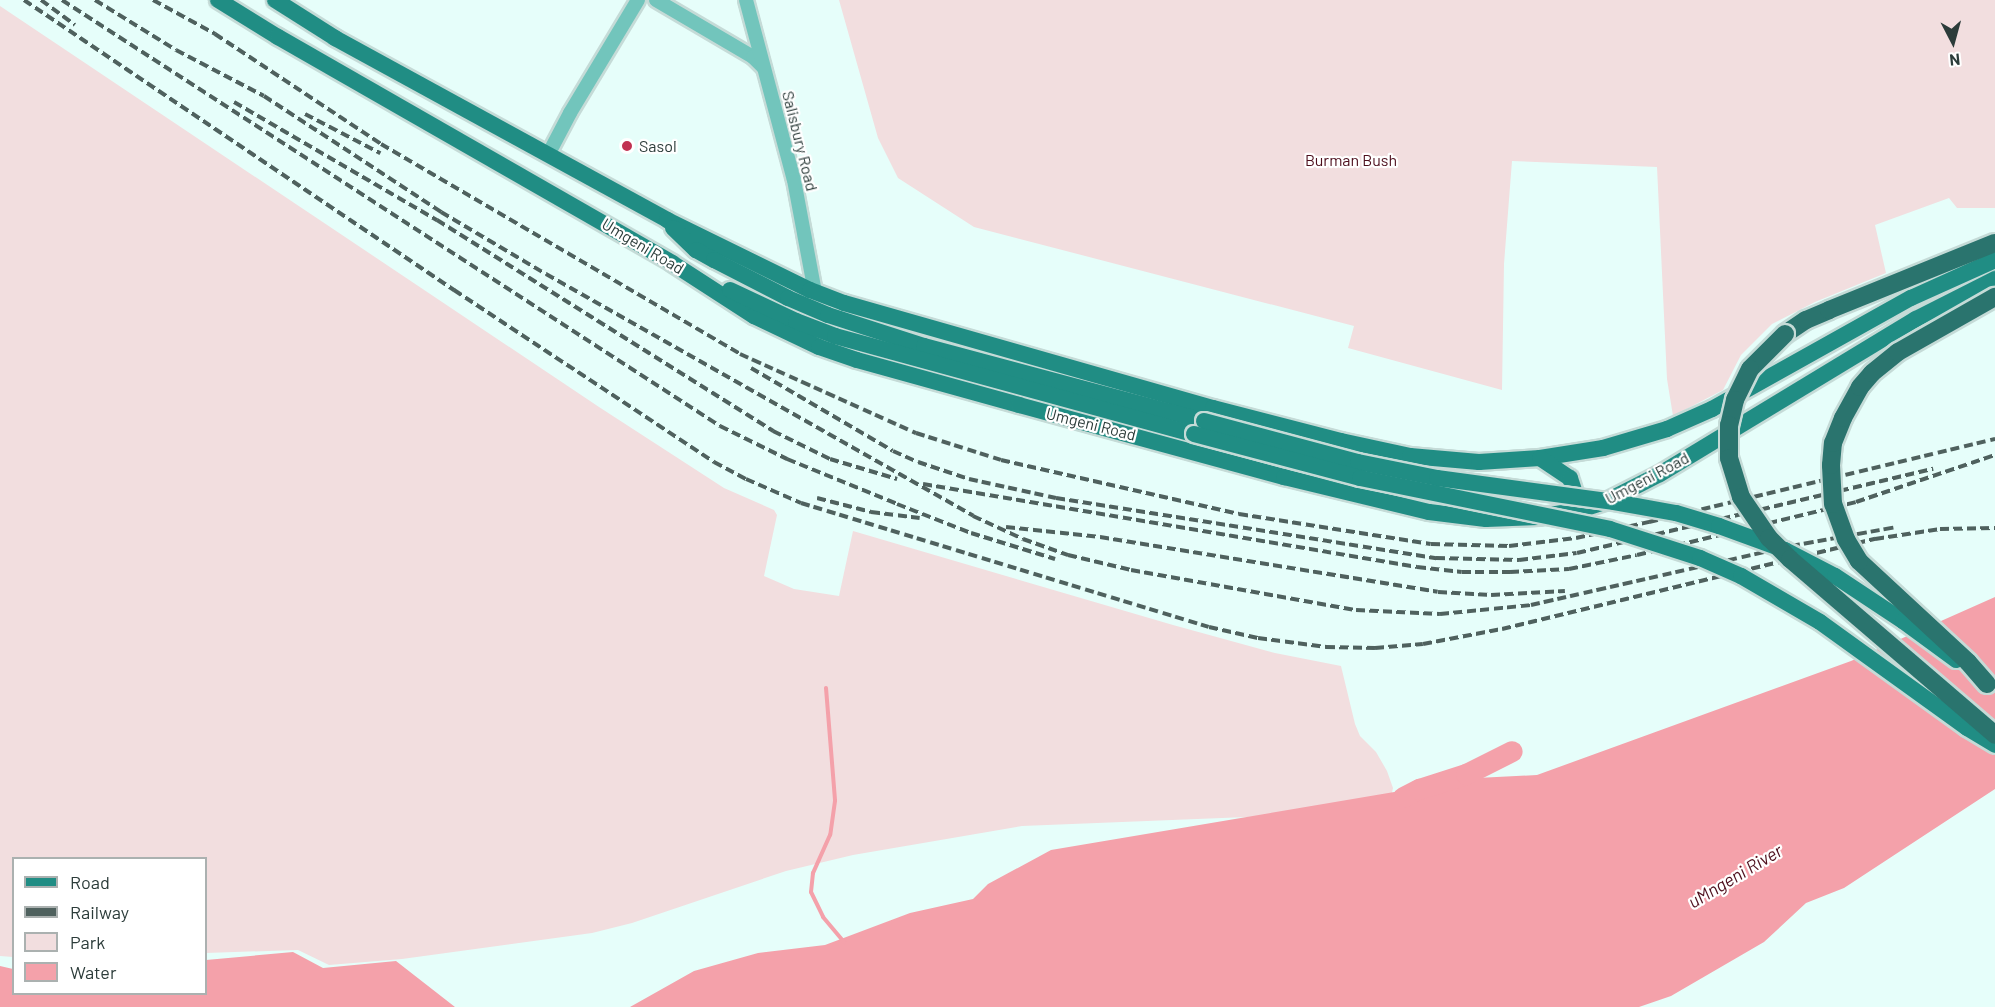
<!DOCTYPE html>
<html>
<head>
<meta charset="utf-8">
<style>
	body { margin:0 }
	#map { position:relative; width:1995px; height:1007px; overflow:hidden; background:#e6fefa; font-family:Barlow,sans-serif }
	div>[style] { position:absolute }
	.green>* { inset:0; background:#f2dedf }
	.water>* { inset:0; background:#f4a1aa }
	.stream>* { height:4px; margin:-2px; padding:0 2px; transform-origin:2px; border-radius:2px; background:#f4a1aa }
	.river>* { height:21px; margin:-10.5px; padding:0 10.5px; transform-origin:10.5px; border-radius:10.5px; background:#f4a1aa }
	.roads { filter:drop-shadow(2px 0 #c5dbd7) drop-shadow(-2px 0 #c5dbd7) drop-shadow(0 2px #c5dbd7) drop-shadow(0 -2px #c5dbd7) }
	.minor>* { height:14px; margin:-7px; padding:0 7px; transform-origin:7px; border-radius:7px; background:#72c5bc }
	.major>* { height:16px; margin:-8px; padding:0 8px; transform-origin:8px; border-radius:8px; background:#208d84 }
	.highway>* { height:18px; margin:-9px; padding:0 9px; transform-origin:9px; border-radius:9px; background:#2a746e }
	.rail>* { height:4px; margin-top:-2px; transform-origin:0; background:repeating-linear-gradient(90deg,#4f615e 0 9px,transparent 0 13.5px) }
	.bridges { filter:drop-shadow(2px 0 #c5dbd7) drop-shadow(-2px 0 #c5dbd7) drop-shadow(0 2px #c5dbd7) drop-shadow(0 -2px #c5dbd7) }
	.major-bridge>* { height:16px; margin:-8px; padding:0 8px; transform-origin:8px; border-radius:8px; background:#208d84 }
	.highway-bridge>* { height:18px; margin:-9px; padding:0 9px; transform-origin:9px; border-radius:9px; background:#2a746e }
	.dots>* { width:16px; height:16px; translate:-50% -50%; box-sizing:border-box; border:3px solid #fff; border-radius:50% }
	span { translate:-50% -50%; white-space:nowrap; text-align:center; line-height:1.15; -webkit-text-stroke:4.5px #fff; paint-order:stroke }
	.street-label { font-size:16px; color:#2c3c3a }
	.poi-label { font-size:16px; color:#2c3c3a }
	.left { translate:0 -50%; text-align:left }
	.park-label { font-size:16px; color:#4d0f1d }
	.water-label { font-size:18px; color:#4e0f1d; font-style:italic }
	.legend { position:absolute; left:12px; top:857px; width:195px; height:138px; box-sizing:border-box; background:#fff; border:2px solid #abb1b0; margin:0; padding:8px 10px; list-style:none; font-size:18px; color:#2c3c3a }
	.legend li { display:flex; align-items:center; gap:12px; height:30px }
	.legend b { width:30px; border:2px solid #abb1b0 }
	.north { position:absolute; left:1923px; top:12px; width:60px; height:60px; -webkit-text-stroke:4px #fff; paint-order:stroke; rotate:174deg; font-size:16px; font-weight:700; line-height:24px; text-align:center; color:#2c3c3a }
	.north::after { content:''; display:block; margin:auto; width:21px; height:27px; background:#2c3c3a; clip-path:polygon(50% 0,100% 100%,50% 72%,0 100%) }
</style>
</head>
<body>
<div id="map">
	<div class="green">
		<div style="clip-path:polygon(839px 0,1995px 0,1995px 208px,1957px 208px,1949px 198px,1875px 225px,1886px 273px,1815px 302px,1772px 324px,1741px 355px,1723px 390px,1673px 416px,1667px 379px,1657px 167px,1512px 161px,1504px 264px,1502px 390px,1348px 348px,1354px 326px,974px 227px,898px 178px,878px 138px)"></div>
		<div style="clip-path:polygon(0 6px,599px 407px,724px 488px,774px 510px,777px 515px,764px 576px,794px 589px,839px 596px,853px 531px,1173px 625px,1275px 653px,1341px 666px,1355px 724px,1360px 736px,1376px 752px,1387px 771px,1393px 788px,1391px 797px,1324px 814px,1022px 826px,853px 855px,786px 871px,632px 923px,592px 933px,402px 959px,329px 965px,298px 950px,206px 953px,206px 858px,14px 858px,13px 957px,0 956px)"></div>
	</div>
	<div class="water">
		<div style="clip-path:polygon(1995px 597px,1995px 789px,1844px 888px,1806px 903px,1764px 942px,1671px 996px,1639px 1007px,630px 1007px,694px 971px,758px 953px,825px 945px,910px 913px,973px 899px,988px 884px,1051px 850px,1477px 778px,1537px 775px,1851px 661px)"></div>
		<div style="clip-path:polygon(293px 952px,323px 968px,396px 961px,455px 1007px,0 1007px,0 966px,13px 969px,14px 994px,206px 994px,206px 960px)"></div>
	</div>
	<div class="stream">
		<div style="left:826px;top:688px;width:113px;rotate:85.4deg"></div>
		<div style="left:835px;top:801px;width:34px;rotate:98deg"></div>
		<div style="left:830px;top:835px;width:42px;rotate:114.1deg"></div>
		<div style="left:813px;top:873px;width:19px;rotate:96deg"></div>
		<div style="left:811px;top:892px;width:28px;rotate:64deg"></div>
		<div style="left:823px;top:917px;width:33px;rotate:50deg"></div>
	</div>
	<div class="river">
		<div style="left:1403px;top:797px;width:18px;rotate:-27deg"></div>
		<div style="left:1419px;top:789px;width:49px;rotate:-17.7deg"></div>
		<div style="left:1466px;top:774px;width:51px;rotate:-26.6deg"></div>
	</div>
	<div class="roads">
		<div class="minor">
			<div style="left:656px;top:0;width:113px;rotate:30.4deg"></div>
			<div style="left:753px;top:57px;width:14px;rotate:45deg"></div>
			<div style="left:746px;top:0;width:186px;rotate:75.1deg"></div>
			<div style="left:794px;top:180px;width:114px;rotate:79.4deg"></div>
			<div style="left:549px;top:153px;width:45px;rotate:-62.3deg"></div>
			<div style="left:570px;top:113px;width:132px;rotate:-59deg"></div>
		</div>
		<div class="major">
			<div style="left:218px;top:0;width:70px;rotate:31.7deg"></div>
			<div style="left:278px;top:37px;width:454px;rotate:29.8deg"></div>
			<div style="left:672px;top:263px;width:98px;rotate:32.9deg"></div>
			<div style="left:754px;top:316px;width:72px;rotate:25.5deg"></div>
			<div style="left:819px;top:347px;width:40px;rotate:18.9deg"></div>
			<div style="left:857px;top:360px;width:168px;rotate:15.5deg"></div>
			<div style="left:1019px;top:405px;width:275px;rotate:15.2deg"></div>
			<div style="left:1284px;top:477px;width:149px;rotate:13.6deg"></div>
			<div style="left:1429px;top:512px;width:57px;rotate:7deg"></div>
			<div style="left:1486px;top:519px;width:52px;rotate:-2.2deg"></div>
			<div style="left:1538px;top:517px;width:43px;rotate:-9.5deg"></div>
			<div style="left:1580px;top:510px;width:28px;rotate:-18deg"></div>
			<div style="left:1607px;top:501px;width:59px;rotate:-27deg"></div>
			<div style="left:1660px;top:474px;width:299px;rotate:-31.2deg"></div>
			<div style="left:1916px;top:319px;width:89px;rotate:-26.9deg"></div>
			<div style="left:275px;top:0;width:71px;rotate:32.3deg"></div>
			<div style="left:335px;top:38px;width:379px;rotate:28.7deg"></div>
			<div style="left:667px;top:220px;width:159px;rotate:26.1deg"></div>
			<div style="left:810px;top:290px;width:36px;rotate:21deg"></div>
			<div style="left:844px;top:303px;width:384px;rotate:15.9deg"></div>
			<div style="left:1213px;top:408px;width:132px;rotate:14.5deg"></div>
			<div style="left:1341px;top:441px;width:71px;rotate:12.3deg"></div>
			<div style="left:1410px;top:456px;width:69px;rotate:5deg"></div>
			<div style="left:1479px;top:462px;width:61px;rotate:-3.8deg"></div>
			<div style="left:1540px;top:458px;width:64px;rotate:-9deg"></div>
			<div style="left:1603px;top:448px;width:67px;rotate:-16.5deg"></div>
			<div style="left:1667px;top:429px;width:49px;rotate:-24deg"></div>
			<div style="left:1712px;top:409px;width:228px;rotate:-29.2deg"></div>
			<div style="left:1911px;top:298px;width:92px;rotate:-24.3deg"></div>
			<div style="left:673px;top:228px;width:32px;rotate:44deg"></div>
			<div style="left:696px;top:250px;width:21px;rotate:29deg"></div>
			<div style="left:714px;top:260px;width:83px;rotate:27.2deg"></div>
			<div style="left:788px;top:298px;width:43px;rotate:23deg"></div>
			<div style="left:828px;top:315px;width:101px;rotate:17.9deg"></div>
			<div style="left:924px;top:346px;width:290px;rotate:15deg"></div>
			<div style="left:730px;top:290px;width:73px;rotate:25.2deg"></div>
			<div style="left:796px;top:321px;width:42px;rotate:21deg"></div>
			<div style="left:835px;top:336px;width:372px;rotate:15.3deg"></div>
			<div style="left:1540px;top:458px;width:36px;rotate:34deg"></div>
			<div style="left:1570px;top:478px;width:32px;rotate:72deg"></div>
		</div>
		<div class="highway">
			<div style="left:1785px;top:334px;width:25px;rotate:-34deg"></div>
			<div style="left:1806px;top:320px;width:25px;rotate:-23deg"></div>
			<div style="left:1829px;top:310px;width:179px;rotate:-22deg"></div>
		</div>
	</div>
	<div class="rail">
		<div style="left:24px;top:0;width:519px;rotate:34deg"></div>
		<div style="left:454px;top:290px;width:312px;rotate:33.5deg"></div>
		<div style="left:714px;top:462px;width:36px;rotate:28deg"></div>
		<div style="left:746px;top:479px;width:60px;rotate:23.6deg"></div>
		<div style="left:801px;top:503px;width:426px;rotate:16.9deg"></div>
		<div style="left:1209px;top:627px;width:50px;rotate:12.7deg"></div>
		<div style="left:1258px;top:638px;width:69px;rotate:7.5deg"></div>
		<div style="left:1326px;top:647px;width:49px;rotate:1.2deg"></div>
		<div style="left:1375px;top:648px;width:48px;rotate:-4.8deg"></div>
		<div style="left:1423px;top:644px;width:80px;rotate:-10.8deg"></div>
		<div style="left:1502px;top:629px;width:384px;rotate:-13.6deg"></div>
		<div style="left:1875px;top:539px;width:66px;rotate:-8.7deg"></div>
		<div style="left:1940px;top:529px;width:55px;rotate:-1deg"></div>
		<div style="left:41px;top:0;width:42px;rotate:36.3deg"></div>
		<div style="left:62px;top:0;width:784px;rotate:32.92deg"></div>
		<div style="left:720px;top:426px;width:75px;rotate:26.2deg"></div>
		<div style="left:787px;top:459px;width:119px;rotate:22.2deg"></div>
		<div style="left:897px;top:504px;width:79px;rotate:21.4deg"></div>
		<div style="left:971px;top:533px;width:88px;rotate:17.2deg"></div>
		<div style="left:95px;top:0;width:95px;rotate:31.7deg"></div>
		<div style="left:176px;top:50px;width:99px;rotate:27.6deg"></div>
		<div style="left:264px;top:96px;width:212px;rotate:33.2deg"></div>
		<div style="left:441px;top:212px;width:122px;rotate:30.6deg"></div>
		<div style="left:546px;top:274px;width:491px;rotate:29.5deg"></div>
		<div style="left:973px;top:516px;width:55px;rotate:24.7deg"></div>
		<div style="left:1023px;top:539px;width:48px;rotate:19.6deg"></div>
		<div style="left:1068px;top:555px;width:65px;rotate:13.4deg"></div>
		<div style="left:1131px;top:570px;width:229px;rotate:10.1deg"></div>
		<div style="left:1356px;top:610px;width:84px;rotate:2.7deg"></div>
		<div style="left:1440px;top:614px;width:91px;rotate:-5.6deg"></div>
		<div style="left:1531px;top:605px;width:267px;rotate:-12.8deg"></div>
		<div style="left:1791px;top:546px;width:108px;rotate:-10.2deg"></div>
		<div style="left:153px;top:0;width:71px;rotate:28.7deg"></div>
		<div style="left:215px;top:34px;width:199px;rotate:33.5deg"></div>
		<div style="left:381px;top:144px;width:416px;rotate:30.3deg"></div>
		<div style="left:740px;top:354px;width:193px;rotate:24.2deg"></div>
		<div style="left:916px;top:433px;width:89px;rotate:17.6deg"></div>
		<div style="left:1001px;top:460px;width:244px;rotate:12.8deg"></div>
		<div style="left:1239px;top:514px;width:194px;rotate:8.9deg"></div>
		<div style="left:1431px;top:544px;width:78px;rotate:1.5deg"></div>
		<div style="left:1509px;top:546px;width:67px;rotate:-6.8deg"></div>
		<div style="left:1576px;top:538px;width:75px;rotate:-12.4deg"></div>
		<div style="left:1649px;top:522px;width:356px;rotate:-13.5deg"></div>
		<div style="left:234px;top:102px;width:235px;rotate:30.2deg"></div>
		<div style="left:437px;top:220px;width:397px;rotate:32.1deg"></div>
		<div style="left:773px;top:431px;width:64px;rotate:26.2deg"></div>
		<div style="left:830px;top:459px;width:70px;rotate:16.6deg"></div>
		<div style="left:305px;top:114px;width:85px;rotate:27.5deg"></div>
		<div style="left:751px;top:368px;width:164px;rotate:30.3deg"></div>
		<div style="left:893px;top:451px;width:27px;rotate:24deg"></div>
		<div style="left:918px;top:462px;width:54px;rotate:18.4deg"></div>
		<div style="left:969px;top:479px;width:89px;rotate:12.3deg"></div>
		<div style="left:1056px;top:498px;width:385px;rotate:9deg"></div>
		<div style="left:1436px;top:558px;width:83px;rotate:1.4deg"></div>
		<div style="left:1519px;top:560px;width:58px;rotate:-6.9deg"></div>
		<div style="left:1577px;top:553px;width:366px;rotate:-13.3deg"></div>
		<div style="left:923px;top:484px;width:501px;rotate:9.54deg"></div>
		<div style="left:1417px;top:567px;width:45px;rotate:6.3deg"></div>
		<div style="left:1462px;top:572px;width:48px"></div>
		<div style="left:1510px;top:572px;width:59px;rotate:-2.9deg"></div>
		<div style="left:1569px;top:569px;width:69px;rotate:-11.6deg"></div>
		<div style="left:1637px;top:555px;width:225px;rotate:-13.6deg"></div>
		<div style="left:1856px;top:502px;width:147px;rotate:-18.7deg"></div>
		<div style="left:817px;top:498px;width:56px;rotate:14.5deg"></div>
		<div style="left:871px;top:512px;width:49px;rotate:7deg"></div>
		<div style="left:1006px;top:527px;width:95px;rotate:6.1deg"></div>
		<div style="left:1100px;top:537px;width:342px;rotate:9.2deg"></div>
		<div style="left:1438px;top:592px;width:53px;rotate:3.2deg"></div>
		<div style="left:1491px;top:595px;width:74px;rotate:-3.1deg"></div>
	</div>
	<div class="bridges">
		<div class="major-bridge">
			<div style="left:1204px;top:421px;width:159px;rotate:14.9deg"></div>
			<div style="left:1358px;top:462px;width:81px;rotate:11.4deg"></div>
			<div style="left:1437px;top:478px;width:179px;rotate:7.7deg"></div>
			<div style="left:1614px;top:502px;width:63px;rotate:10.1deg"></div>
			<div style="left:1676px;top:513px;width:45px;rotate:16.8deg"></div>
			<div style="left:1719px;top:526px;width:70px;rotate:20deg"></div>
			<div style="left:1785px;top:550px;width:56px;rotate:27.5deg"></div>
			<div style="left:1835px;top:576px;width:82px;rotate:33.5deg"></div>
			<div style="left:1903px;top:621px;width:66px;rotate:36.3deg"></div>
			<div style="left:1194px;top:434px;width:172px;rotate:14.8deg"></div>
			<div style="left:1360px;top:478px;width:255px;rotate:11.5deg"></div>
			<div style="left:1610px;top:529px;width:95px;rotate:17.9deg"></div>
			<div style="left:1700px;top:558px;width:45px;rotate:23.7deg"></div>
			<div style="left:1741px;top:576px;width:91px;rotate:30.2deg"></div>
			<div style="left:1820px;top:622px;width:181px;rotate:35.8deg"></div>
			<div style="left:1967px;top:728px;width:33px;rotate:31deg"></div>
		</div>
		<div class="highway-bridge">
			<div style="left:1785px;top:334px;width:49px;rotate:135deg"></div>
			<div style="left:1750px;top:369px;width:34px;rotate:116deg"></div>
			<div style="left:1735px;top:400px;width:26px;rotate:103deg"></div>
			<div style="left:1729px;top:425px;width:33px;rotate:90deg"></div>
			<div style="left:1729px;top:458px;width:41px;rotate:72.9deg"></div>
			<div style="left:1741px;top:497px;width:50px;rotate:55.7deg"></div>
			<div style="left:1769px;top:538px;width:30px;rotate:45deg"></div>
			<div style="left:1790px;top:559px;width:270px;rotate:40.6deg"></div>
			<div style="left:1987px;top:684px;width:29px;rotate:-131deg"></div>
			<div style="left:1968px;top:662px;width:149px;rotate:-137.2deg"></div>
			<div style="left:1859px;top:561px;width:26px;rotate:-121deg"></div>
			<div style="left:1846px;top:539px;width:37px;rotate:-110deg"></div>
			<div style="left:1833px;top:504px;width:39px;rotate:-93deg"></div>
			<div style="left:1831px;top:465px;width:22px;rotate:-85deg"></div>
			<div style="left:1833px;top:443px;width:27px;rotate:-68deg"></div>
			<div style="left:1843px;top:418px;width:35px;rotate:-61deg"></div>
			<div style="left:1860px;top:387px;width:18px;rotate:-49deg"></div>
			<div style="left:1872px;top:373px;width:33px;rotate:-39deg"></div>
			<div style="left:1898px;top:352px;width:112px;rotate:-29.6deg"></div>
		</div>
	</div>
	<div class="dots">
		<div style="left:627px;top:146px;background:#c13151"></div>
	</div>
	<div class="street-label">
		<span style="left:800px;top:141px;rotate:76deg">Salisbury Road</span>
		<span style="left:643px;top:246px;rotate:31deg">Umgeni Road</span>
		<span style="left:1091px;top:424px;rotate:14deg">Umgeni Road</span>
		<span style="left:1647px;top:478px;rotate:-28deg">Umgeni Road</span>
	</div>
	<div class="poi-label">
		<span class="left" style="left:639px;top:146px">Sasol</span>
	</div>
	<div class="park-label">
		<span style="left:1351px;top:160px">Burman Bush</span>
	</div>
	<div class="water-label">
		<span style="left:1735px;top:876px;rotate:-31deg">uMngeni River</span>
	</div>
	<ul class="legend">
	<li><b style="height:8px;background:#208d84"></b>Road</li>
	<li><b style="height:8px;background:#4f615e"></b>Railway</li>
	<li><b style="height:16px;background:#f2dedf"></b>Park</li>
	<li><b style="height:16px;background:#f4a1aa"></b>Water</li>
	</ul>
	<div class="north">N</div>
</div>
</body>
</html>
